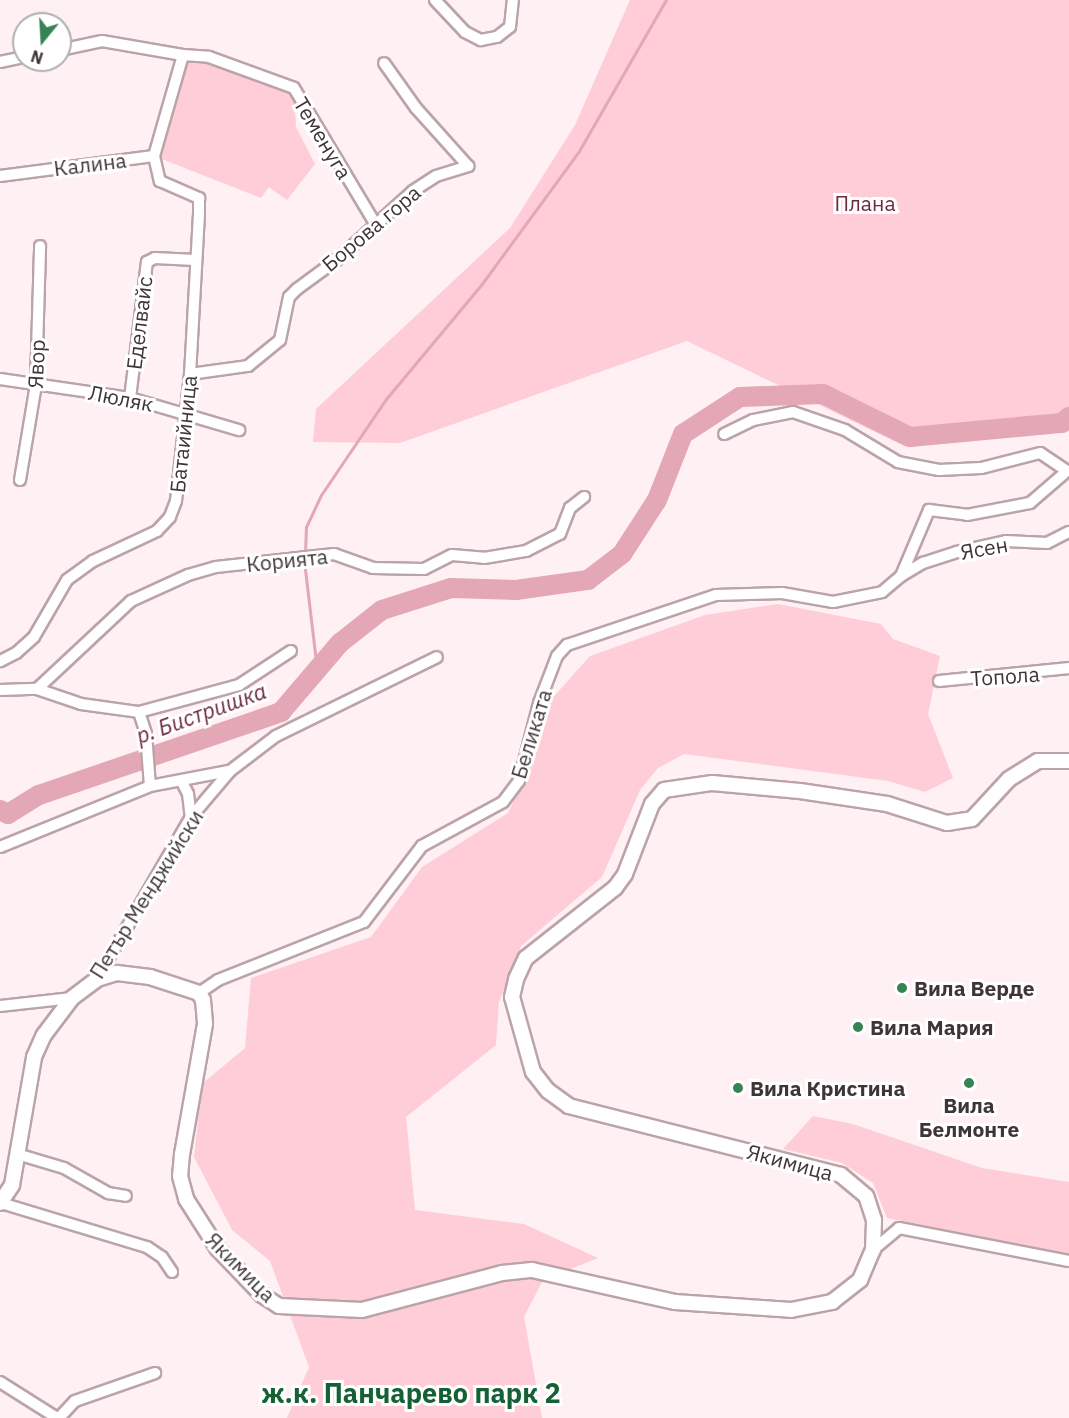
<!DOCTYPE html>
<html>
<head>
<meta charset="utf-8">
<style>
	body { margin:0 }
	#map { position:relative; width:1069px; height:1418px; overflow:hidden; background:#fff0f3; font-family:"IBM Plex Sans",sans-serif }
	div>[style] { position:absolute }
	.green>* { inset:0; background:#fecdd8 }
	.stream>* { height:3px; margin:-1.5px; padding:0 1.5px; transform-origin:1.5px; border-radius:1.5px; background:#e3a7b5 }
	.river>* { height:20px; margin:-10px; padding:0 10px; transform-origin:10px; border-radius:10px; background:#e3a7b5 }
	.roads { filter:drop-shadow(2px 0 #bba4a9) drop-shadow(-2px 0 #bba4a9) drop-shadow(0 2px #bba4a9) drop-shadow(0 -2px #bba4a9) }
	.minor>* { height:10px; margin:-5px; padding:0 5px; transform-origin:5px; border-radius:5px; background:#fff }
	.tertiary>* { height:14px; margin:-7px; padding:0 7px; transform-origin:7px; border-radius:7px; background:#fff }
	.dots>* { width:16px; height:16px; translate:-50% -50%; box-sizing:border-box; border:3px solid #fff; border-radius:50% }
	span { translate:-50% -50%; white-space:nowrap; text-align:center; line-height:1.15; -webkit-text-stroke:6px #fff; paint-order:stroke }
	.street-label { font-size:21px; color:#3f3537 }
	.park-label { font-size:21px; color:#6f293f }
	.poi-label { font-size:21px; color:#3f3537; font-weight:700 }
	.left { translate:0 -50%; text-align:left }
	.water-label { font-size:22px; color:#6d273e; font-style:italic }
	.district-label { font-size:27px; color:#156035; font-weight:700 }
	.north { position:absolute; left:12px; top:12px; width:60px; height:60px; box-sizing:border-box; background:#fff; border:2px solid #b2aeaf; border-radius:50%; rotate:198deg; font-size:16px; font-weight:700; line-height:24px; text-align:center; color:#3f3537 }
	.north::after { content:''; display:block; margin:auto; width:21px; height:27px; background:#368353; clip-path:polygon(50% 0,100% 100%,50% 72%,0 100%) }
</style>
</head>
<body>
<div id="map">
	<div class="green">
		<div style="clip-path:polygon(630px 0,1069px 0,1069px 417px,1062px 423px,904px 446px,687px 341px,400px 443px,313px 442px,316px 409px,510px 228px,575px 125px)"></div>
		<div style="clip-path:polygon(183px 55px,294px 88px,296px 127px,315px 164px,287px 200px,269px 187px,261px 198px,154px 156px)"></div>
		<div style="clip-path:polygon(778px 604px,881px 624px,893px 639px,940px 656px,928px 714px,953px 778px,925px 792px,888px 781px,684px 754px,658px 768px,640px 790px,602px 877px,521px 946px,499px 1002px,496px 1045px,406px 1117px,415px 1210px,524px 1224px,598px 1258px,543px 1280px,524px 1317px,542px 1418px,287px 1418px,309px 1367px,270px 1261px,232px 1230px,194px 1157px,202px 1084px,245px 1048px,251px 978px,371px 937px,422px 867px,508px 813px,535px 755px,548px 703px,590px 656px,705px 615px)"></div>
		<div style="clip-path:polygon(813px 1116px,853px 1124px,982px 1168px,1069px 1182px,1069px 1255px,887px 1218px,873px 1183px,842px 1163px,783px 1149px)"></div>
	</div>
	<div class="stream">
		<div style="left:305px;top:554px;width:27px;rotate:-88deg"></div>
		<div style="left:306px;top:527px;width:35px;rotate:-65deg"></div>
		<div style="left:321px;top:495px;width:116px;rotate:-55.9deg"></div>
		<div style="left:386px;top:399px;width:148px;rotate:-50.2deg"></div>
		<div style="left:481px;top:285px;width:166px;rotate:-53.8deg"></div>
		<div style="left:579px;top:151px;width:174px;rotate:-60.1deg"></div>
		<div style="left:304px;top:561px;width:110px;rotate:83.2deg"></div>
	</div>
	<div class="river">
		<div style="left:0;top:810px;width:9px;rotate:27deg"></div>
		<div style="left:8px;top:814px;width:36px;rotate:-32deg"></div>
		<div style="left:39px;top:795px;width:256px;rotate:-18.9deg"></div>
		<div style="left:281px;top:712px;width:91px;rotate:-49.5deg"></div>
		<div style="left:340px;top:643px;width:53px;rotate:-38.2deg"></div>
		<div style="left:382px;top:610px;width:72px;rotate:-17.7deg"></div>
		<div style="left:451px;top:588px;width:65px;rotate:1.8deg"></div>
		<div style="left:516px;top:590px;width:73px;rotate:-7.9deg"></div>
		<div style="left:588px;top:580px;width:43px;rotate:-37.4deg"></div>
		<div style="left:622px;top:554px;width:64px;rotate:-57.1deg"></div>
		<div style="left:657px;top:500px;width:71px;rotate:-68.5deg"></div>
		<div style="left:683px;top:434px;width:68px;rotate:-33deg"></div>
		<div style="left:740px;top:397px;width:83px;rotate:-2.1deg"></div>
		<div style="left:823px;top:394px;width:97px;rotate:26.3deg"></div>
		<div style="left:910px;top:437px;width:153px;rotate:-5.3deg"></div>
		<div style="left:1062px;top:423px;width:9px;rotate:-41deg"></div>
	</div>
	<div class="roads">
		<div class="minor">
			<div style="left:435px;top:0;width:44px;rotate:46.8deg"></div>
			<div style="left:465px;top:32px;width:18px;rotate:27deg"></div>
			<div style="left:481px;top:40px;width:16px;rotate:-11deg"></div>
			<div style="left:497px;top:37px;width:16px;rotate:-38deg"></div>
			<div style="left:510px;top:27px;width:27px;rotate:-84deg"></div>
			<div style="left:60px;top:50px;width:43px;rotate:-12.1deg"></div>
			<div style="left:102px;top:41px;width:82px;rotate:9.8deg"></div>
			<div style="left:183px;top:55px;width:105px;rotate:106deg"></div>
			<div style="left:183px;top:55px;width:26px;rotate:4deg"></div>
			<div style="left:209px;top:57px;width:90px;rotate:20deg"></div>
			<div style="left:294px;top:88px;width:160px;rotate:59.1deg"></div>
			<div style="left:0;top:62px;width:25px;rotate:-12deg"></div>
			<div style="left:0;top:176px;width:155px;rotate:-7.4deg"></div>
			<div style="left:154px;top:156px;width:26px;rotate:77deg"></div>
			<div style="left:160px;top:181px;width:43px;rotate:23.6deg"></div>
			<div style="left:199px;top:198px;width:16px;rotate:90deg"></div>
			<div style="left:199px;top:214px;width:160px;rotate:93.2deg"></div>
			<div style="left:190px;top:374px;width:128px;rotate:96.3deg"></div>
			<div style="left:176px;top:501px;width:17px;rotate:111deg"></div>
			<div style="left:170px;top:517px;width:19px;rotate:133deg"></div>
			<div style="left:157px;top:531px;width:71px;rotate:154.9deg"></div>
			<div style="left:93px;top:561px;width:32px;rotate:144deg"></div>
			<div style="left:67px;top:580px;width:66px;rotate:120.1deg"></div>
			<div style="left:34px;top:637px;width:24px;rotate:138deg"></div>
			<div style="left:16px;top:653px;width:18px;rotate:153deg"></div>
			<div style="left:190px;top:374px;width:59px;rotate:-7.9deg"></div>
			<div style="left:248px;top:366px;width:41px;rotate:-39.1deg"></div>
			<div style="left:280px;top:340px;width:44px;rotate:-78.2deg"></div>
			<div style="left:289px;top:297px;width:11px;rotate:-45deg"></div>
			<div style="left:297px;top:289px;width:51px;rotate:-36.2deg"></div>
			<div style="left:338px;top:259px;width:101px;rotate:-42.2deg"></div>
			<div style="left:413px;top:191px;width:27px;rotate:-33deg"></div>
			<div style="left:436px;top:176px;width:34px;rotate:-17deg"></div>
			<div style="left:468px;top:166px;width:78px;rotate:-131.9deg"></div>
			<div style="left:416px;top:108px;width:55px;rotate:-125.4deg"></div>
			<div style="left:0;top:379px;width:131px;rotate:8.3deg"></div>
			<div style="left:130px;top:398px;width:114px;rotate:16.4deg"></div>
			<div style="left:130px;top:398px;width:137px;rotate:-82.9deg"></div>
			<div style="left:147px;top:262px;width:9px;rotate:-27deg"></div>
			<div style="left:155px;top:258px;width:40px;rotate:2.9deg"></div>
			<div style="left:20px;top:480px;width:97px;rotate:-80.5deg"></div>
			<div style="left:36px;top:384px;width:138px;rotate:-88.3deg"></div>
			<div style="left:901px;top:576px;width:26px;rotate:-31deg"></div>
			<div style="left:923px;top:563px;width:36px;rotate:-18deg"></div>
			<div style="left:957px;top:552px;width:50px;rotate:-12.7deg"></div>
			<div style="left:1006px;top:541px;width:41px;rotate:2.8deg"></div>
			<div style="left:1047px;top:543px;width:25px;rotate:-27deg"></div>
			<div style="left:939px;top:681px;width:131px;rotate:-5.7deg"></div>
			<div style="left:37px;top:689px;width:46px;rotate:18.8deg"></div>
			<div style="left:81px;top:704px;width:59px;rotate:7.9deg"></div>
			<div style="left:139px;top:712px;width:104px;rotate:-15.1deg"></div>
			<div style="left:239px;top:685px;width:62px;rotate:-33.2deg"></div>
			<div style="left:0;top:690px;width:37px;rotate:-2deg"></div>
			<div style="left:37px;top:689px;width:129px;rotate:-43.1deg"></div>
			<div style="left:131px;top:601px;width:63px;rotate:-24.5deg"></div>
			<div style="left:188px;top:575px;width:29px;rotate:-16deg"></div>
			<div style="left:216px;top:567px;width:119px;rotate:-6.3deg"></div>
			<div style="left:334px;top:554px;width:41px;rotate:19.7deg"></div>
			<div style="left:373px;top:568px;width:51px;rotate:1.1deg"></div>
			<div style="left:424px;top:569px;width:31px;rotate:-27deg"></div>
			<div style="left:452px;top:555px;width:32px;rotate:5deg"></div>
			<div style="left:484px;top:558px;width:43px;rotate:-9.5deg"></div>
			<div style="left:526px;top:551px;width:38px;rotate:-27deg"></div>
			<div style="left:560px;top:534px;width:28px;rotate:-69deg"></div>
			<div style="left:570px;top:508px;width:18px;rotate:-38deg"></div>
			<div style="left:139px;top:712px;width:23px;rotate:72deg"></div>
			<div style="left:146px;top:734px;width:52px;rotate:85.6deg"></div>
			<div style="left:182px;top:782px;width:13px;rotate:63deg"></div>
			<div style="left:188px;top:794px;width:23px;rotate:83deg"></div>
			<div style="left:0;top:847px;width:162px;rotate:-22.1deg"></div>
			<div style="left:150px;top:786px;width:80px;rotate:-10.8deg"></div>
			<div style="left:97px;top:979px;width:187px;rotate:-59.9deg"></div>
			<div style="left:191px;top:817px;width:60px;rotate:-49.7deg"></div>
			<div style="left:230px;top:771px;width:58px;rotate:-37.3deg"></div>
			<div style="left:276px;top:736px;width:179px;rotate:-26.1deg"></div>
			<div style="left:199px;top:993px;width:23px;rotate:-34deg"></div>
			<div style="left:218px;top:980px;width:157px;rotate:-21.7deg"></div>
			<div style="left:364px;top:922px;width:96px;rotate:-52.7deg"></div>
			<div style="left:422px;top:846px;width:92px;rotate:-28.5deg"></div>
			<div style="left:503px;top:802px;width:26px;rotate:-53deg"></div>
			<div style="left:519px;top:781px;width:81px;rotate:-75.6deg"></div>
			<div style="left:539px;top:703px;width:50px;rotate:-69deg"></div>
			<div style="left:557px;top:656px;width:15px;rotate:-48deg"></div>
			<div style="left:567px;top:645px;width:157px;rotate:-18.6deg"></div>
			<div style="left:716px;top:595px;width:66px;rotate:-1.7deg"></div>
			<div style="left:782px;top:593px;width:52px;rotate:10deg"></div>
			<div style="left:833px;top:602px;width:50px;rotate:-11.5deg"></div>
			<div style="left:882px;top:592px;width:25px;rotate:-40deg"></div>
			<div style="left:901px;top:576px;width:72px;rotate:-67deg"></div>
			<div style="left:929px;top:510px;width:38px;rotate:7deg"></div>
			<div style="left:967px;top:515px;width:64px;rotate:-10.8deg"></div>
			<div style="left:1030px;top:503px;width:49px;rotate:-40.9deg"></div>
			<div style="left:1067px;top:471px;width:32px;rotate:-146deg"></div>
			<div style="left:1040px;top:453px;width:61px;rotate:165.7deg"></div>
			<div style="left:981px;top:468px;width:42px;rotate:177.3deg"></div>
			<div style="left:939px;top:470px;width:42px;rotate:-169deg"></div>
			<div style="left:898px;top:462px;width:62px;rotate:-148.9deg"></div>
			<div style="left:845px;top:430px;width:55px;rotate:-160.9deg"></div>
			<div style="left:793px;top:412px;width:41px;rotate:168.7deg"></div>
			<div style="left:753px;top:420px;width:32px;rotate:154deg"></div>
			<div style="left:0;top:1006px;width:72px;rotate:-6.3deg"></div>
			<div style="left:17px;top:1154px;width:49px;rotate:16.6deg"></div>
			<div style="left:64px;top:1168px;width:51px;rotate:29.6deg"></div>
			<div style="left:108px;top:1193px;width:18px;rotate:9deg"></div>
			<div style="left:1px;top:1203px;width:152px;rotate:16.8deg"></div>
			<div style="left:147px;top:1247px;width:18px;rotate:34deg"></div>
			<div style="left:162px;top:1257px;width:18px;rotate:56deg"></div>
			<div style="left:873px;top:1250px;width:34px;rotate:-40deg"></div>
			<div style="left:899px;top:1228px;width:173px;rotate:11deg"></div>
			<div style="left:0;top:1382px;width:67px;rotate:32.3deg"></div>
			<div style="left:59px;top:1418px;width:23px;rotate:-47deg"></div>
			<div style="left:75px;top:1401px;width:85px;rotate:-19.3deg"></div>
		</div>
		<div class="tertiary">
			<div style="left:0;top:1203px;width:22px;rotate:-56deg"></div>
			<div style="left:12px;top:1185px;width:130px;rotate:-80.2deg"></div>
			<div style="left:34px;top:1057px;width:24px;rotate:-66deg"></div>
			<div style="left:44px;top:1035px;width:46px;rotate:-52.9deg"></div>
			<div style="left:72px;top:998px;width:31px;rotate:-37deg"></div>
			<div style="left:97px;top:979px;width:21px;rotate:-17deg"></div>
			<div style="left:117px;top:973px;width:33px;rotate:7deg"></div>
			<div style="left:150px;top:977px;width:52px;rotate:18.1deg"></div>
			<div style="left:199px;top:993px;width:8px;rotate:60deg"></div>
			<div style="left:203px;top:1000px;width:24px;rotate:85deg"></div>
			<div style="left:205px;top:1024px;width:132px;rotate:100deg"></div>
			<div style="left:182px;top:1154px;width:22px;rotate:95deg"></div>
			<div style="left:180px;top:1176px;width:24px;rotate:75deg"></div>
			<div style="left:186px;top:1199px;width:59px;rotate:57.4deg"></div>
			<div style="left:218px;top:1249px;width:64px;rotate:46.3deg"></div>
			<div style="left:262px;top:1295px;width:20px;rotate:33deg"></div>
			<div style="left:279px;top:1306px;width:83px;rotate:2.8deg"></div>
			<div style="left:362px;top:1310px;width:145px;rotate:-14.8deg"></div>
			<div style="left:502px;top:1273px;width:30px;rotate:-6deg"></div>
			<div style="left:532px;top:1270px;width:147px;rotate:12.6deg"></div>
			<div style="left:675px;top:1302px;width:116px;rotate:3.9deg"></div>
			<div style="left:791px;top:1310px;width:42px;rotate:-11deg"></div>
			<div style="left:832px;top:1302px;width:36px;rotate:-38deg"></div>
			<div style="left:860px;top:1280px;width:33px;rotate:-67deg"></div>
			<div style="left:873px;top:1250px;width:30px;rotate:-88deg"></div>
			<div style="left:874px;top:1220px;width:25px;rotate:-108deg"></div>
			<div style="left:866px;top:1196px;width:33px;rotate:-140deg"></div>
			<div style="left:841px;top:1175px;width:281px;rotate:-165.8deg"></div>
			<div style="left:569px;top:1106px;width:26px;rotate:-144deg"></div>
			<div style="left:548px;top:1091px;width:24px;rotate:-128deg"></div>
			<div style="left:533px;top:1072px;width:78px;rotate:-105.6deg"></div>
			<div style="left:512px;top:997px;width:18px;rotate:-77deg"></div>
			<div style="left:516px;top:979px;width:23px;rotate:-65deg"></div>
			<div style="left:526px;top:958px;width:113px;rotate:-38.2deg"></div>
			<div style="left:615px;top:888px;width:17px;rotate:-54deg"></div>
			<div style="left:625px;top:874px;width:75px;rotate:-68.9deg"></div>
			<div style="left:652px;top:804px;width:18px;rotate:-49deg"></div>
			<div style="left:664px;top:790px;width:49px;rotate:-8.3deg"></div>
			<div style="left:712px;top:783px;width:88px;rotate:5.2deg"></div>
			<div style="left:800px;top:791px;width:88px;rotate:8.5deg"></div>
			<div style="left:887px;top:804px;width:63px;rotate:17.6deg"></div>
			<div style="left:947px;top:823px;width:25px;rotate:-9deg"></div>
			<div style="left:972px;top:819px;width:54px;rotate:-47.2deg"></div>
			<div style="left:1009px;top:779px;width:34px;rotate:-32deg"></div>
			<div style="left:1038px;top:761px;width:31px"></div>
		</div>
	</div>
	<div class="dots">
		<div style="left:902px;top:988px;background:#368353"></div>
		<div style="left:858px;top:1027px;background:#368353"></div>
		<div style="left:969px;top:1083px;background:#368353"></div>
		<div style="left:738px;top:1088px;background:#368353"></div>
	</div>
	<div class="street-label">
		<span style="left:323px;top:138px;rotate:59deg">Теменуга</span>
		<span style="left:90px;top:164px;rotate:-7deg">Калина</span>
		<span style="left:371px;top:228px;rotate:-40deg">Борова гора</span>
		<span style="left:139px;top:323px;rotate:-83deg">Еделвайс</span>
		<span style="left:36px;top:364px;rotate:-87deg">Явор</span>
		<span style="left:121px;top:398px;rotate:11deg">Люляк</span>
		<span style="left:183px;top:434px;rotate:-84deg">Батаийница</span>
		<span style="left:984px;top:548px;rotate:-10deg">Ясен</span>
		<span style="left:287px;top:560px;rotate:-6deg">Корията</span>
		<span style="left:1005px;top:676px;rotate:-4deg">Топола</span>
		<span style="left:531px;top:734px;rotate:-73deg">Беликата</span>
		<span style="left:146px;top:894px;rotate:-58deg">Петър Менджийски</span>
		<span style="left:790px;top:1162px;rotate:15deg">Якимица</span>
		<span style="left:241px;top:1267px;rotate:45deg">Якимица</span>
	</div>
	<div class="park-label">
		<span style="left:865px;top:203px">Плана</span>
	</div>
	<div class="poi-label">
		<span class="left" style="left:914px;top:988px">Вила Верде</span>
		<span class="left" style="left:870px;top:1027px">Вила Мария</span>
		<span class="left" style="left:750px;top:1088px">Вила Кристина</span>
		<span style="left:969px;top:1117px">Вила<br>Белмонте</span>
	</div>
	<div class="water-label">
		<span style="left:201px;top:713px;rotate:-20deg">р. Бистришка</span>
	</div>
	<div class="district-label">
		<span style="left:411px;top:1393px">ж.к. Панчарево парк 2</span>
	</div>
	<div class="north">N</div>
</div>
</body>
</html>
